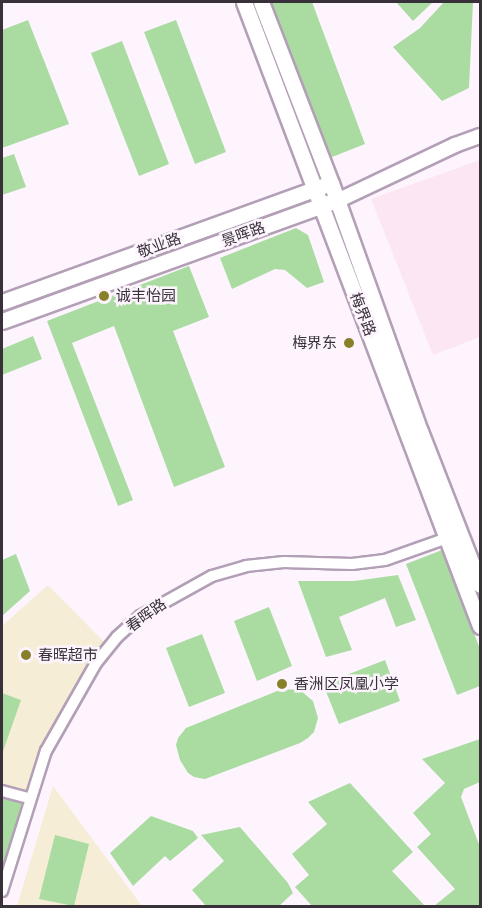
<!DOCTYPE html>
<html>
<head>
<meta charset="utf-8">
<style>
	body { margin:0 }
	#map { position:relative; width:482px; height:908px; overflow:hidden; background:#fdf4fe; font-family:"Libre Baskerville","Noto Sans SC",serif }
	div>[style] { position:absolute }
	.commercial>* { inset:0; background:#f6edd7 }
	.industrial>* { inset:0; background:#fde6f3 }
	.green>* { inset:0; background:#aadca2 }
	.roads { filter:drop-shadow(2px 0 #b39fb6) drop-shadow(-2px 0 #b39fb6) drop-shadow(0 2px #b39fb6) drop-shadow(0 -2px #b39fb6) }
	.minor>* { height:10px; margin:-5px; padding:0 5px; transform-origin:5px; border-radius:5px; background:#fff }
	.tertiary>* { height:14px; margin:-7px; padding:0 7px; transform-origin:7px; border-radius:7px; background:#fff }
	.secondary>* { height:15px; margin:-7.5px; padding:0 7.5px; transform-origin:7.5px; border-radius:7.5px; background:#fff }
	.dots>* { width:16px; height:16px; translate:-50% -50%; box-sizing:border-box; border:3px solid #fdf4fe; border-radius:50% }
	span { translate:-50% -50%; white-space:nowrap; text-align:center; line-height:1.15; -webkit-text-stroke:5px #fdf4fe; paint-order:stroke }
	.street-label { font-size:15px; color:#39313a }
	.poi-label { font-size:15px; color:#39313a }
	.left { translate:0 -50%; text-align:left }
	.right { translate:-100% -50%; text-align:right }
	.frame { position:absolute; inset:0; border:3px solid #39313a; pointer-events:none }
</style>
</head>
<body>
<div id="map">
	<div class="commercial">
		<div style="clip-path:polygon(48px 585px,106px 644px,28px 796px,2px 788px,2px 626px)"></div>
		<div style="clip-path:polygon(53px 786px,142px 906px,17px 906px)"></div>
	</div>
	<div class="industrial">
		<div style="clip-path:polygon(480px 160px,480px 337px,433px 355px,371px 199px)"></div>
	</div>
	<div class="green">
		<div style="clip-path:polygon(269px 2px,312px 2px,365px 144px,327px 159px)"></div>
		<div style="clip-path:polygon(396px 2px,433px 2px,413px 21px)"></div>
		<div style="clip-path:polygon(444px 2px,473px 2px,469px 88px,442px 101px,393px 47px,420px 28px)"></div>
		<div style="clip-path:polygon(28px 20px,69px 124px,2px 148px,2px 30px)"></div>
		<div style="clip-path:polygon(176px 20px,226px 152px,195px 164px,144px 32px)"></div>
		<div style="clip-path:polygon(122px 41px,169px 164px,139px 176px,91px 53px)"></div>
		<div style="clip-path:polygon(14px 154px,26px 187px,2px 195px,2px 158px)"></div>
		<div style="clip-path:polygon(296px 228px,308px 235px,324px 282px,307px 288px,285px 270px,275px 269px,232px 289px,220px 258px)"></div>
		<div style="clip-path:polygon(189px 266px,209px 317px,173px 331px,225px 467px,174px 487px,114px 326px,72px 343px,133px 500px,118px 506px,47px 321px)"></div>
		<div style="clip-path:polygon(33px 336px,42px 359px,2px 375px,2px 349px)"></div>
		<div style="clip-path:polygon(442px 550px,480px 649px,480px 686px,457px 695px,406px 564px)"></div>
		<div style="clip-path:polygon(16px 554px,30px 591px,2px 616px,2px 560px)"></div>
		<div style="clip-path:polygon(398px 575px,416px 620px,396px 627px,385px 598px,339px 617px,352px 650px,326px 657px,298px 581px,354px 581px)"></div>
		<div style="clip-path:polygon(269px 607px,292px 666px,257px 681px,234px 621px)"></div>
		<div style="clip-path:polygon(202px 634px,225px 693px,189px 707px,166px 648px)"></div>
		<div style="clip-path:polygon(385px 660px,400px 701px,339px 724px,323px 684px)"></div>
		<div style="clip-path:polygon(282px 689px,300px 690px,313px 701px,318px 718px,314px 732px,308px 738px,300px 743px,205px 779px,194px 777px,188px 773px,180px 760px,176px 745px,178px 738px,186px 728px)"></div>
		<div style="clip-path:polygon(2px 693px,21px 700px,2px 754px)"></div>
		<div style="clip-path:polygon(480px 739px,480px 782px,464px 789px,461px 797px,480px 847px,480px 906px,434px 906px,455px 889px,417px 847px,431px 834px,413px 813px,445px 783px,422px 759px)"></div>
		<div style="clip-path:polygon(350px 783px,413px 852px,392px 871px,425px 906px,312px 906px,295px 887px,309px 875px,292px 854px,327px 824px,308px 802px)"></div>
		<div style="clip-path:polygon(2px 797px,22px 802px,2px 880px)"></div>
		<div style="clip-path:polygon(151px 816px,193px 831px,198px 838px,170px 861px,165px 856px,133px 886px,110px 853px)"></div>
		<div style="clip-path:polygon(240px 827px,288px 883px,293px 893px,279px 906px,206px 906px,192px 890px,224px 861px,201px 835px)"></div>
		<div style="clip-path:polygon(55px 835px,89px 844px,74px 906px,39px 899px)"></div>
	</div>
	<div class="roads">
		<div class="minor">
			<div style="left:2px;top:791px;width:28px;rotate:15deg"></div>
			<div style="left:2px;top:891px;width:147px;rotate:-72.6deg"></div>
			<div style="left:46px;top:751px;width:101px;rotate:-60.4deg"></div>
			<div style="left:96px;top:663px;width:33px;rotate:-51deg"></div>
			<div style="left:117px;top:637px;width:31px;rotate:-42deg"></div>
			<div style="left:140px;top:616px;width:82px;rotate:-29.1deg"></div>
			<div style="left:212px;top:576px;width:35px;rotate:-16deg"></div>
			<div style="left:246px;top:566px;width:38px;rotate:-6deg"></div>
			<div style="left:284px;top:562px;width:68px;rotate:1.7deg"></div>
			<div style="left:352px;top:564px;width:33px;rotate:-7deg"></div>
			<div style="left:385px;top:560px;width:66px;rotate:-19.5deg"></div>
		</div>
		<div class="tertiary">
			<div style="left:337px;top:201px;width:131px;rotate:-25.4deg"></div>
			<div style="left:455px;top:145px;width:27px;rotate:-20deg"></div>
		</div>
		<div class="secondary">
			<div style="left:244px;top:2px;width:667px;rotate:69.28deg"></div>
			<div style="left:261px;top:2px;width:194px;rotate:68.9deg"></div>
			<div style="left:331px;top:183px;width:263px;rotate:70.3deg"></div>
			<div style="left:420px;top:431px;width:165px;rotate:68.7deg"></div>
			<div style="left:2px;top:302px;width:341px;rotate:-19.9deg"></div>
			<div style="left:2px;top:321px;width:350px;rotate:-19.9deg"></div>
		</div>
	</div>
	<div class="dots">
		<div style="left:104px;top:296px;background:#888028"></div>
		<div style="left:349px;top:343px;background:#888028"></div>
		<div style="left:26px;top:655px;background:#888028"></div>
		<div style="left:282px;top:684px;background:#888028"></div>
	</div>
	<div class="street-label">
		<span style="left:243px;top:234px;rotate:-20deg">景晖路</span>
		<span style="left:159px;top:245px;rotate:-20deg">敬业路</span>
		<span style="left:363px;top:314px;rotate:69deg">梅界路</span>
		<span style="left:146px;top:615px;rotate:-36deg">春晖路</span>
	</div>
	<div class="poi-label">
		<span class="left" style="left:116px;top:296px">诚丰怡园</span>
		<span class="right" style="left:337px;top:343px">梅界东</span>
		<span class="left" style="left:38px;top:655px">春晖超市</span>
		<span class="left" style="left:294px;top:684px">香洲区凤凰小学</span>
	</div>
	<div class="frame"></div>
</div>
</body>
</html>
